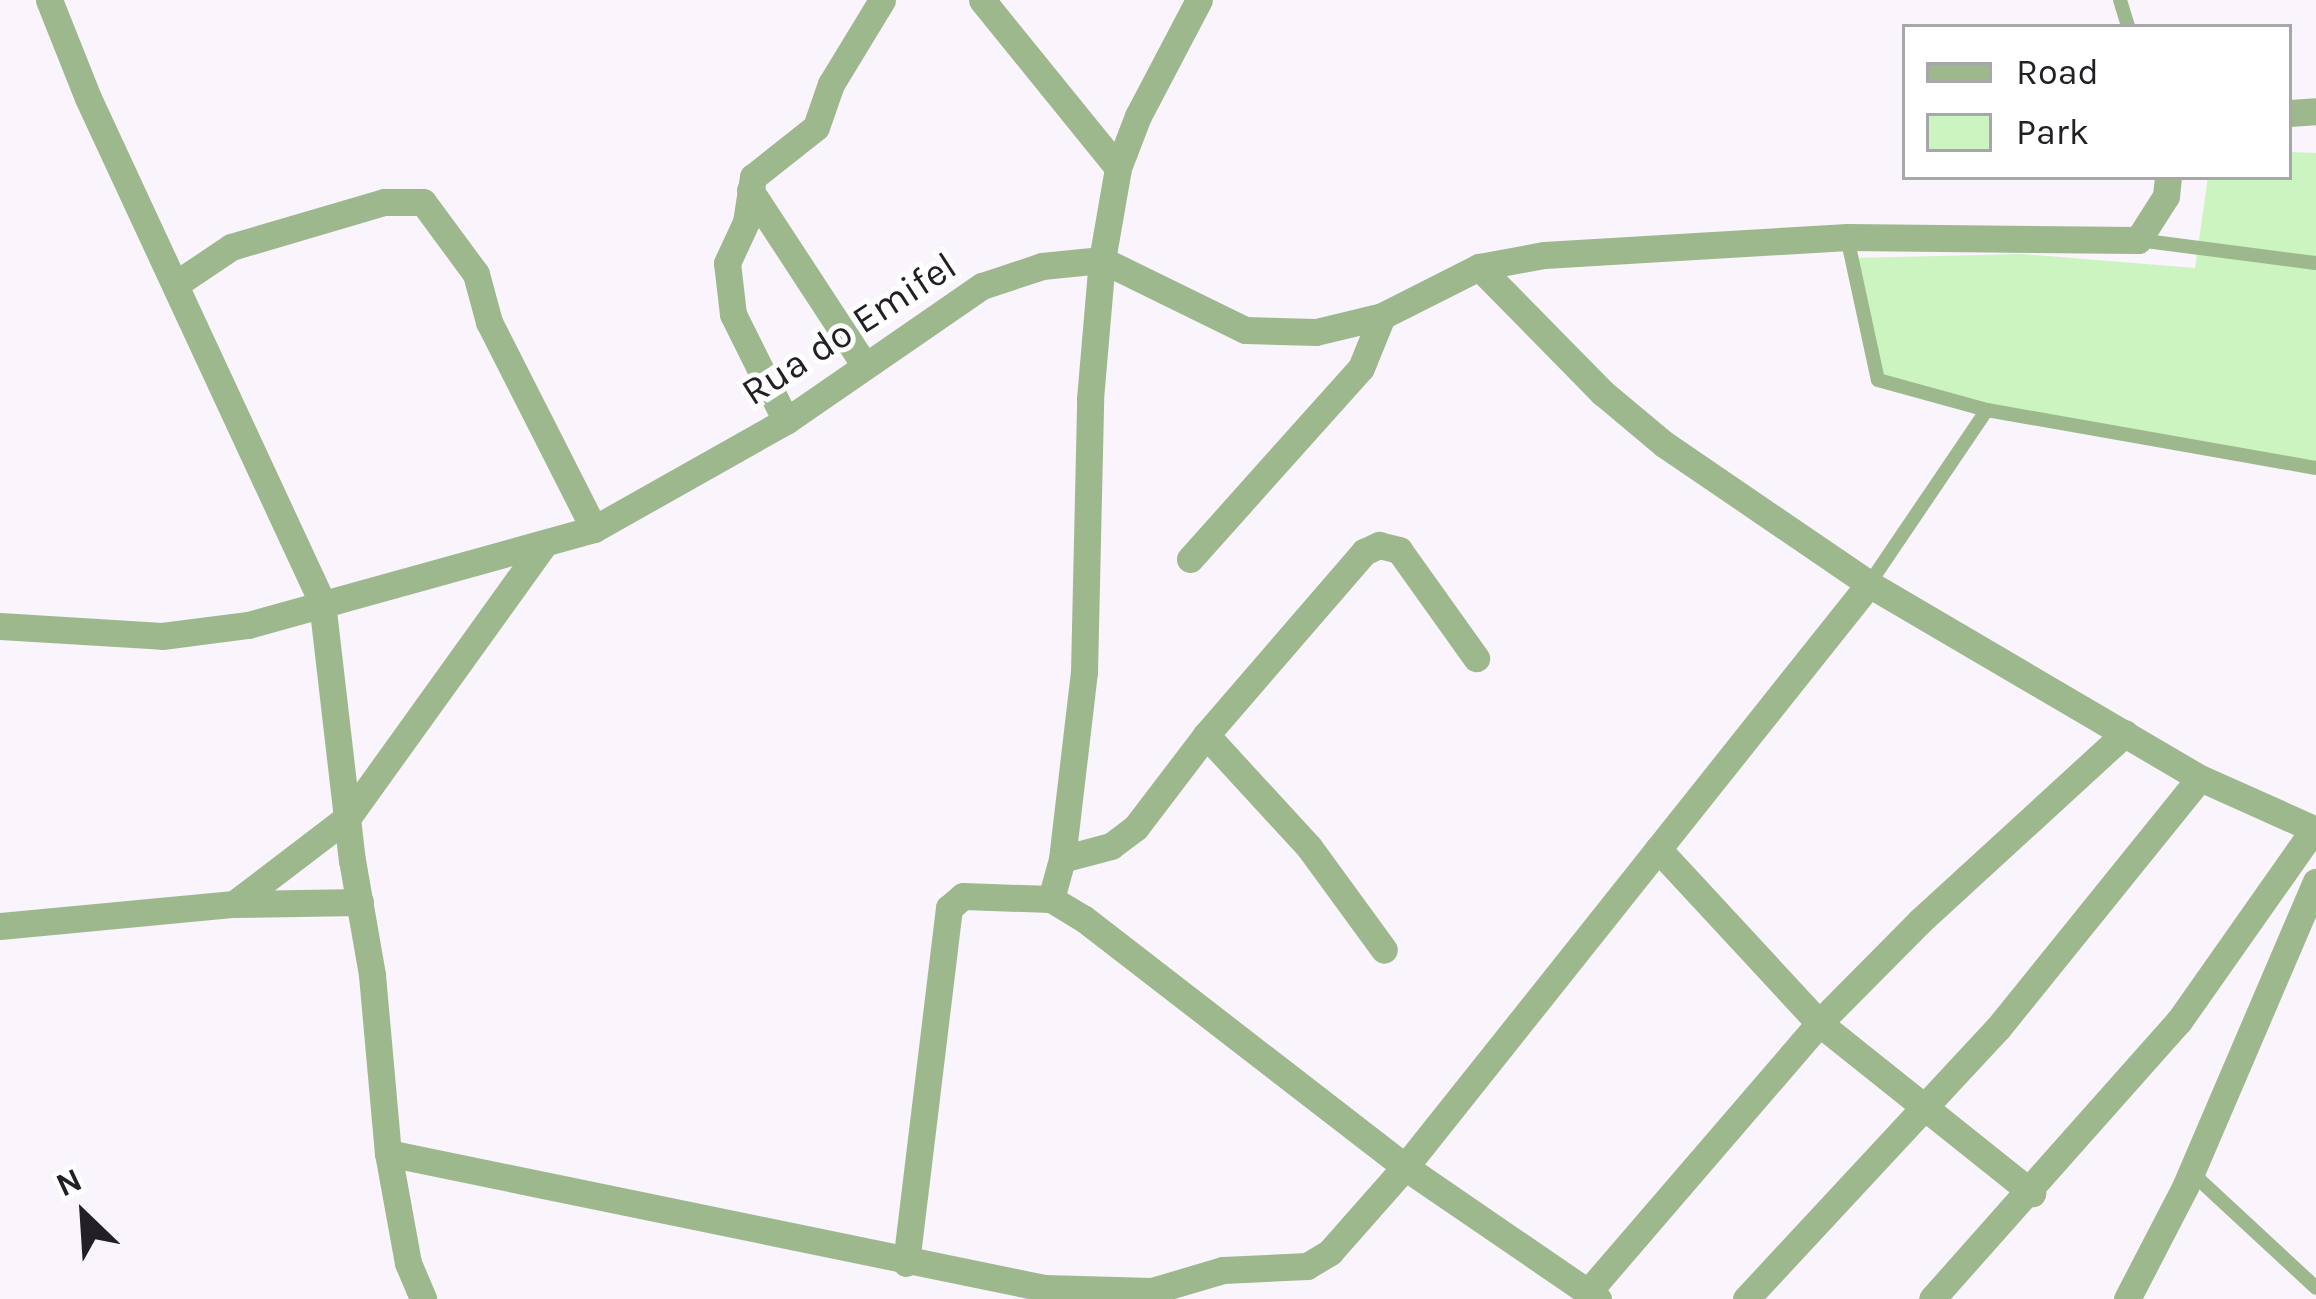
<!DOCTYPE html>
<html>
<head>
<meta charset="utf-8">
<style>
	body { margin:0 }
	#map { position:relative; width:2316px; height:1299px; overflow:hidden; background:#faf4fd; font-family:Karla,sans-serif }
	div>[style] { position:absolute }
	.green>* { inset:0; background:#cbf4c0 }
	.lane>* { height:14px; margin:-7px; padding:0 7px; transform-origin:7px; border-radius:7px; background:#9eb88e }
	.street>* { height:27px; margin:-13.5px; padding:0 13.5px; transform-origin:13.5px; border-radius:13.5px; background:#9eb88e }
	span { translate:-50% -50%; white-space:nowrap; text-align:center; line-height:1.15; -webkit-text-stroke:10px #fff; paint-order:stroke }
	.street-label { font-size:39px; color:#232025 }
	.legend { position:absolute; left:1902px; top:24px; width:390px; height:156px; box-sizing:border-box; background:#fff; border:3px solid #a7a6a8; margin:0; padding:15px 21px; list-style:none; font-size:36px; color:#232025 }
	.legend li { display:flex; align-items:center; gap:24px; height:60px }
	.legend b { width:60px; border:3px solid #a7a6a8 }
	.north { position:absolute; left:24px; top:1155px; width:120px; height:120px; -webkit-text-stroke:9px #fff; paint-order:stroke; rotate:335deg; font-size:33px; font-weight:700; line-height:48px; text-align:center; color:#232025 }
	.north::after { content:''; display:block; margin:auto; width:42px; height:54px; background:#232025; clip-path:polygon(50% 0,100% 100%,50% 72%,0 100%) }
</style>
</head>
<body>
<div id="map">
	<div class="green">
		<div style="clip-path:polygon(2289px 152px,2316px 153px,2316px 468px,1987px 410px,1878px 380px,1854px 258px,2022px 254px,2195px 268px,2208px 177px,2289px 177px)"></div>
	</div>
	<div class="lane">
		<div style="left:2120px;top:0;width:28px;rotate:73deg"></div>
		<div style="left:1847px;top:237px;width:146px;rotate:77.8deg"></div>
		<div style="left:1878px;top:380px;width:113px;rotate:15.4deg"></div>
		<div style="left:1987px;top:410px;width:334px;rotate:10deg"></div>
		<div style="left:2138px;top:240px;width:179px;rotate:7.4deg"></div>
		<div style="left:1869px;top:584px;width:210px;rotate:-55.9deg"></div>
		<div style="left:2192px;top:1173px;width:169px;rotate:42.8deg"></div>
	</div>
	<div class="street">
		<div style="left:49px;top:0;width:105px;rotate:68.3deg"></div>
		<div style="left:88px;top:98px;width:556px;rotate:65.1deg"></div>
		<div style="left:322px;top:602px;width:260px;rotate:83.4deg"></div>
		<div style="left:352px;top:860px;width:117px;rotate:80.1deg"></div>
		<div style="left:372px;top:975px;width:179px;rotate:84.9deg"></div>
		<div style="left:388px;top:1153px;width:112px;rotate:79.7deg"></div>
		<div style="left:408px;top:1263px;width:39px;rotate:67deg"></div>
		<div style="left:982px;top:0;width:216px;rotate:51deg"></div>
		<div style="left:2289px;top:113px;width:27px;rotate:-4deg"></div>
		<div style="left:750px;top:190px;width:208px;rotate:56.8deg"></div>
		<div style="left:1479px;top:267px;width:177px;rotate:45.5deg"></div>
		<div style="left:1603px;top:393px;width:80px;rotate:39.9deg"></div>
		<div style="left:1664px;top:444px;width:248px;rotate:34.3deg"></div>
		<div style="left:1869px;top:584px;width:384px;rotate:30.4deg"></div>
		<div style="left:2200px;top:778px;width:127px;rotate:24.1deg"></div>
		<div style="left:176px;top:284px;width:66px;rotate:-33.9deg"></div>
		<div style="left:231px;top:247px;width:159px;rotate:-16.4deg"></div>
		<div style="left:384px;top:202px;width:39px"></div>
		<div style="left:423px;top:202px;width:89px;rotate:53.6deg"></div>
		<div style="left:476px;top:274px;width:50px;rotate:74.8deg"></div>
		<div style="left:489px;top:322px;width:232px;rotate:63.1deg"></div>
		<div style="left:786px;top:421px;width:119px;rotate:-116.4deg"></div>
		<div style="left:733px;top:314px;width:51px;rotate:-96.7deg"></div>
		<div style="left:727px;top:263px;width:45px;rotate:-65.1deg"></div>
		<div style="left:746px;top:222px;width:46px;rotate:-81.2deg"></div>
		<div style="left:753px;top:177px;width:80px;rotate:-38.4deg"></div>
		<div style="left:816px;top:127px;width:46px;rotate:-70.8deg"></div>
		<div style="left:831px;top:84px;width:98px;rotate:-58.7deg"></div>
		<div style="left:1190px;top:559px;width:256px;rotate:-48.2deg"></div>
		<div style="left:1361px;top:368px;width:56px;rotate:-68deg"></div>
		<div style="left:0;top:626px;width:162px;rotate:3.5deg"></div>
		<div style="left:162px;top:636px;width:87px;rotate:-7.3deg"></div>
		<div style="left:248px;top:625px;width:359px;rotate:-15.5deg"></div>
		<div style="left:594px;top:529px;width:220px;rotate:-29.4deg"></div>
		<div style="left:786px;top:421px;width:238px;rotate:-34.6deg"></div>
		<div style="left:982px;top:286px;width:63px;rotate:-18.4deg"></div>
		<div style="left:1042px;top:266px;width:60px;rotate:-5.7deg"></div>
		<div style="left:1102px;top:260px;width:159px;rotate:26.1deg"></div>
		<div style="left:1245px;top:330px;width:71px;rotate:1.6deg"></div>
		<div style="left:1316px;top:332px;width:68px;rotate:-13.6deg"></div>
		<div style="left:1382px;top:316px;width:109px;rotate:-26.8deg"></div>
		<div style="left:1479px;top:267px;width:66px;rotate:-10.5deg"></div>
		<div style="left:1544px;top:255px;width:304px;rotate:-3.4deg"></div>
		<div style="left:1847px;top:237px;width:291px;rotate:0.6deg"></div>
		<div style="left:2138px;top:240px;width:52px;rotate:-57.5deg"></div>
		<div style="left:2166px;top:196px;width:19px;rotate:-84deg"></div>
		<div style="left:1206px;top:735px;width:152px;rotate:47.4deg"></div>
		<div style="left:1309px;top:847px;width:127px;rotate:53.9deg"></div>
		<div style="left:1658px;top:849px;width:237px;rotate:47.2deg"></div>
		<div style="left:1819px;top:1023px;width:273px;rotate:38.6deg"></div>
		<div style="left:1062px;top:859px;width:51px;rotate:-14.9deg"></div>
		<div style="left:1111px;top:846px;width:31px;rotate:-37deg"></div>
		<div style="left:1136px;top:827px;width:116px;rotate:-52.7deg"></div>
		<div style="left:1206px;top:735px;width:242px;rotate:-49.2deg"></div>
		<div style="left:1364px;top:552px;width:17px;rotate:-25deg"></div>
		<div style="left:1379px;top:545px;width:21px;rotate:14deg"></div>
		<div style="left:1399px;top:550px;width:133px;rotate:54.5deg"></div>
		<div style="left:1051px;top:899px;width:41px;rotate:-74.6deg"></div>
		<div style="left:1062px;top:859px;width:188px;rotate:-83.3deg"></div>
		<div style="left:1084px;top:672px;width:273px;rotate:-88.7deg"></div>
		<div style="left:1090px;top:399px;width:140px;rotate:-85.1deg"></div>
		<div style="left:1102px;top:260px;width:93px;rotate:-80.1deg"></div>
		<div style="left:1118px;top:168px;width:56px;rotate:-69deg"></div>
		<div style="left:1138px;top:116px;width:131px;rotate:-62.3deg"></div>
		<div style="left:234px;top:904px;width:126px;rotate:-0.9deg"></div>
		<div style="left:0;top:926px;width:235px;rotate:-5.4deg"></div>
		<div style="left:234px;top:904px;width:143px;rotate:-37.3deg"></div>
		<div style="left:348px;top:817px;width:337px;rotate:-54.3deg"></div>
		<div style="left:388px;top:1153px;width:670px;rotate:11.63deg"></div>
		<div style="left:1044px;top:1288px;width:108px;rotate:1.6deg"></div>
		<div style="left:1152px;top:1291px;width:74px;rotate:-16.5deg"></div>
		<div style="left:1223px;top:1270px;width:84px;rotate:-2.7deg"></div>
		<div style="left:1307px;top:1266px;width:27px;rotate:-31deg"></div>
		<div style="left:1330px;top:1252px;width:113px;rotate:-48.6deg"></div>
		<div style="left:1405px;top:1167px;width:745px;rotate:-51.48deg"></div>
		<div style="left:906px;top:1263px;width:358px;rotate:-83.1deg"></div>
		<div style="left:949px;top:908px;width:18px;rotate:-41deg"></div>
		<div style="left:963px;top:896px;width:88px;rotate:2deg"></div>
		<div style="left:1051px;top:899px;width:37px;rotate:31deg"></div>
		<div style="left:1083px;top:918px;width:407px;rotate:37.7deg"></div>
		<div style="left:1405px;top:1167px;width:234px;rotate:34.4deg"></div>
		<div style="left:1588px;top:1292px;width:355px;rotate:-49.3deg"></div>
		<div style="left:1819px;top:1023px;width:144px;rotate:-45.3deg"></div>
		<div style="left:1920px;top:921px;width:278px;rotate:-42.5deg"></div>
		<div style="left:1746px;top:1299px;width:370px;rotate:-47.1deg"></div>
		<div style="left:1998px;top:1028px;width:321px;rotate:-51.1deg"></div>
		<div style="left:1932px;top:1299px;width:372px;rotate:-48.4deg"></div>
		<div style="left:2179px;top:1021px;width:235px;rotate:-54.9deg"></div>
		<div style="left:2127px;top:1299px;width:126px;rotate:-62.6deg"></div>
		<div style="left:2185px;top:1187px;width:332px;rotate:-66.8deg"></div>
	</div>
	<div class="street-label">
		<span style="left:849px;top:329px;rotate:-33deg">Rua do Emifel</span>
	</div>
	<ul class="legend">
	<li><b style="height:15px;background:#9eb88e"></b>Road</li>
	<li><b style="height:33px;background:#cbf4c0"></b>Park</li>
	</ul>
	<div class="north">N</div>
</div>
</body>
</html>
